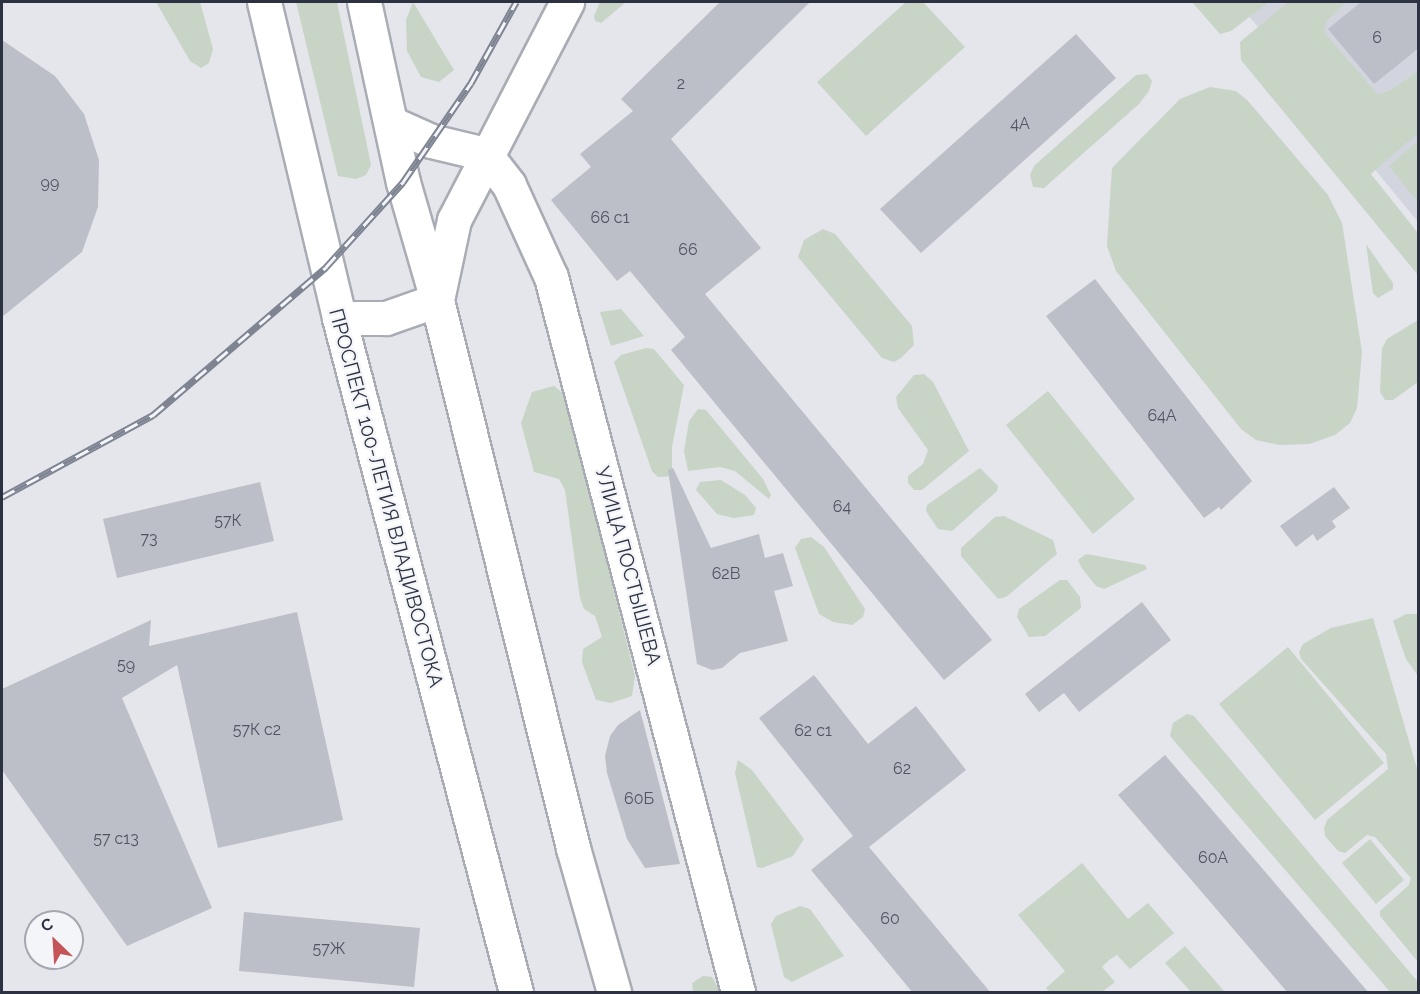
<!DOCTYPE html>
<html>
<head>
<meta charset="utf-8">
<style>
	body { margin:0 }
	#map { position:relative; width:1420px; height:994px; overflow:hidden; background:#e4e6eb; font-family:Raleway,sans-serif }
	div>[style] { position:absolute }
	.built>* { inset:0; background:#d2d5dd }
	.green>* { inset:0; background:#c8d4c6 }
	.building>* { inset:0; background:#bcbfc7 }
	.roads { filter:drop-shadow(2px 0 #a9acb5) drop-shadow(-2px 0 #a9acb5) drop-shadow(0 2px #a9acb5) drop-shadow(0 -2px #a9acb5) }
	.secondary>* { height:33px; margin:-16.5px; padding:0 16.5px; transform-origin:16.5px; border-radius:16.5px; background:#fff }
	.trunk>* { height:33px; margin:-16.5px; padding:0 16.5px; transform-origin:16.5px; border-radius:16.5px; background:#fff }
	.rail>* { height:7px; margin-top:-3.5px; transform-origin:0; background:repeating-linear-gradient(90deg,#f4f5f8 0 14px,#7f8493 0 28px); box-sizing:border-box; border-block:2px solid #7f8493 }
	span { translate:-50% -50%; white-space:nowrap; text-align:center; line-height:1.15; -webkit-text-stroke:4.5px #f4f5f8; paint-order:stroke }
	.number-label { font-size:16px; color:#515563 }
	.number-label span { -webkit-text-stroke-width:0 }
	.street-label { font-size:20px; color:#2d3242 }
	.frame { position:absolute; inset:0; border:3px solid #2d3242; pointer-events:none }
	.north { position:absolute; left:24px; top:910px; width:60px; height:60px; box-sizing:border-box; background:#f4f5f8; border:2px solid #a4a7af; border-radius:50%; rotate:335deg; font-size:16px; font-weight:700; line-height:24px; text-align:center; color:#2d3242 }
	.north::after { content:''; display:block; margin:auto; width:21px; height:27px; background:#c45458; clip-path:polygon(50% 0,100% 100%,50% 72%,0 100%) }
</style>
</head>
<body>
<div id="map">
	<div class="built">
		<div style="clip-path:polygon(1236px 2px,1418px 2px,1418px 222px,1254px 22px)"></div>
	</div>
	<div class="green">
		<div style="clip-path:polygon(156px 2px,200px 2px,213px 49px,209px 63px,201px 68px,190px 61px)"></div>
		<div style="clip-path:polygon(296px 2px,337px 2px,371px 165px,366px 175px,356px 179px,338px 176px)"></div>
		<div style="clip-path:polygon(413px 2px,454px 70px,439px 82px,421px 77px,407px 51px,406px 20px)"></div>
		<div style="clip-path:polygon(600px 2px,626px 2px,601px 23px,595px 21px,594px 16px)"></div>
		<div style="clip-path:polygon(906px 2px,923px 2px,965px 47px,866px 136px,817px 82px)"></div>
		<div style="clip-path:polygon(1192px 2px,1269px 2px,1231px 31px,1220px 34px)"></div>
		<div style="clip-path:polygon(1288px 2px,1346px 2px,1327px 21px,1324px 32px,1377px 94px,1390px 91px,1418px 71px,1418px 133px,1371px 174px,1418px 233px,1418px 275px,1241px 60px,1240px 42px)"></div>
		<div style="clip-path:polygon(1147px 74px,1152px 81px,1149px 91px,1139px 104px,1044px 188px,1033px 187px,1030px 175px,1034px 166px,1136px 75px)"></div>
		<div style="clip-path:polygon(1210px 87px,1236px 91px,1248px 101px,1328px 195px,1342px 223px,1362px 352px,1357px 408px,1350px 423px,1335px 435px,1309px 444px,1279px 445px,1256px 440px,1241px 429px,1116px 271px,1107px 246px,1112px 168px,1180px 99px)"></div>
		<div style="clip-path:polygon(1418px 141px,1418px 202px,1389px 166px)"></div>
		<div style="clip-path:polygon(823px 229px,835px 234px,912px 326px,914px 345px,901px 358px,894px 362px,882px 358px,798px 257px,804px 240px)"></div>
		<div style="clip-path:polygon(1366px 244px,1393px 283px,1393px 289px,1378px 298px,1373px 293px)"></div>
		<div style="clip-path:polygon(621px 309px,644px 336px,611px 346px,600px 312px)"></div>
		<div style="clip-path:polygon(1418px 320px,1418px 382px,1393px 400px,1385px 400px,1380px 392px,1382px 348px,1387px 339px)"></div>
		<div style="clip-path:polygon(646px 348px,654px 349px,684px 385px,672px 447px,672px 476px,658px 477px,652px 471px,614px 362px,621px 355px)"></div>
		<div style="clip-path:polygon(924px 374px,933px 382px,969px 451px,922px 490px,914px 490px,908px 483px,908px 476px,923px 464px,928px 450px,898px 408px,896px 397px,914px 375px)"></div>
		<div style="clip-path:polygon(554px 386px,565px 395px,635px 676px,632px 696px,611px 703px,596px 700px,582px 662px,583px 649px,602px 637px,595px 616px,584px 609px,580px 598px,565px 490px,559px 479px,534px 472px,521px 423px,532px 392px)"></div>
		<div style="clip-path:polygon(1048px 391px,1135px 499px,1093px 534px,1006px 425px)"></div>
		<div style="clip-path:polygon(698px 409px,706px 410px,763px 479px,771px 495px,769px 499px,735px 471px,720px 467px,688px 471px,684px 451px,689px 421px)"></div>
		<div style="clip-path:polygon(980px 468px,998px 486px,997px 491px,952px 531px,938px 529px,926px 511px,927px 505px)"></div>
		<div style="clip-path:polygon(721px 480px,745px 495px,756px 508px,754px 515px,734px 518px,717px 514px,696px 490px,700px 482px)"></div>
		<div style="clip-path:polygon(1004px 516px,1053px 540px,1057px 554px,1006px 597px,998px 599px,961px 556px,961px 548px,995px 517px)"></div>
		<div style="clip-path:polygon(811px 537px,824px 547px,865px 609px,863px 617px,852px 625px,833px 622px,819px 614px,795px 548px,801px 539px)"></div>
		<div style="clip-path:polygon(1086px 554px,1145px 565px,1147px 569px,1104px 589px,1096px 586px,1081px 567px,1078px 560px)"></div>
		<div style="clip-path:polygon(1060px 580px,1067px 580px,1080px 597px,1081px 608px,1045px 636px,1029px 637px,1017px 617px,1019px 609px)"></div>
		<div style="clip-path:polygon(1406px 614px,1418px 614px,1418px 676px,1406px 659px,1393px 621px)"></div>
		<div style="clip-path:polygon(1373px 618px,1418px 772px,1418px 962px,1380px 916px,1380px 911px,1409px 885px,1411px 878px,1375px 837px,1367px 835px,1345px 853px,1338px 851px,1325px 836px,1324px 828px,1327px 820px,1388px 769px,1386px 754px,1301px 659px,1299px 652px,1303px 644px,1331px 628px)"></div>
		<div style="clip-path:polygon(1288px 647px,1384px 763px,1315px 820px,1219px 704px)"></div>
		<div style="clip-path:polygon(1187px 714px,1194px 716px,1418px 982px,1418px 992px,1390px 992px,1170px 736px,1173px 723px)"></div>
		<div style="clip-path:polygon(738px 760px,752px 770px,804px 839px,793px 856px,762px 868px,757px 867px,735px 773px)"></div>
		<div style="clip-path:polygon(1370px 839px,1404px 880px,1376px 904px,1342px 863px)"></div>
		<div style="clip-path:polygon(1082px 863px,1128px 919px,1148px 903px,1174px 933px,1130px 969px,1117px 955px,1109px 960px,1102px 967px,1115px 982px,1102px 992px,1049px 992px,1046px 988px,1065px 971px,1018px 915px)"></div>
		<div style="clip-path:polygon(800px 906px,810px 909px,844px 956px,792px 982px,784px 977px,771px 924px,776px 916px)"></div>
		<div style="clip-path:polygon(1185px 946px,1224px 991px,1223px 992px,1191px 992px,1165px 963px)"></div>
		<div style="clip-path:polygon(703px 976px,712px 977px,720px 992px,693px 992px,692px 983px)"></div>
	</div>
	<div class="building">
		<div style="clip-path:polygon(720px 2px,810px 2px,671px 139px,761px 248px,705px 294px,992px 640px,944px 680px,671px 350px,685px 337px,630px 271px,617px 281px,551px 200px,591px 167px,580px 154px,633px 111px,621px 99px)"></div>
		<div style="clip-path:polygon(1361px 2px,1419px 2px,1419px 48px,1374px 84px,1328px 29px)"></div>
		<div style="clip-path:polygon(1076px 34px,1116px 78px,921px 253px,880px 209px)"></div>
		<div style="clip-path:polygon(2px 40px,55px 76px,84px 114px,99px 160px,98px 207px,82px 252px,2px 317px)"></div>
		<div style="clip-path:polygon(1095px 279px,1252px 481px,1221px 510px,1219px 507px,1204px 518px,1046px 316px)"></div>
		<div style="clip-path:polygon(673px 468px,711px 548px,759px 534px,765px 558px,783px 553px,793px 586px,774px 591px,788px 641px,740px 653px,722px 668px,712px 670px,697px 664px,668px 470px)"></div>
		<div style="clip-path:polygon(260px 482px,274px 541px,117px 578px,103px 519px)"></div>
		<div style="clip-path:polygon(1334px 487px,1350px 508px,1332px 521px,1336px 527px,1317px 541px,1313px 534px,1296px 547px,1280px 526px)"></div>
		<div style="clip-path:polygon(1142px 602px,1171px 640px,1079px 712px,1064px 693px,1039px 712px,1025px 694px)"></div>
		<div style="clip-path:polygon(297px 612px,343px 820px,218px 848px,177px 665px,122px 698px,212px 908px,127px 946px,2px 770px,2px 689px,151px 620px,149px 646px)"></div>
		<div style="clip-path:polygon(814px 675px,868px 744px,916px 706px,966px 770px,869px 847px,991px 993px,913px 993px,811px 870px,853px 836px,759px 718px)"></div>
		<div style="clip-path:polygon(640px 710px,680px 864px,645px 868px,627px 839px,607px 773px,605px 756px,610px 736px,618px 725px)"></div>
		<div style="clip-path:polygon(1165px 755px,1369px 993px,1288px 993px,1200px 890px,1118px 795px)"></div>
		<div style="clip-path:polygon(244px 912px,420px 928px,414px 987px,239px 971px)"></div>
	</div>
	<div class="roads">
		<div class="secondary">
			<div style="left:391px;top:123px;width:44px;rotate:24.2deg"></div>
			<div style="left:431px;top:141px;width:56px;rotate:13.5deg"></div>
			<div style="left:485px;top:154px;width:39px;rotate:52deg"></div>
			<div style="left:509px;top:185px;width:101px;rotate:65.5deg"></div>
			<div style="left:551px;top:277px;width:739px;rotate:75.34deg"></div>
			<div style="left:437px;top:300px;width:82px;rotate:-78deg"></div>
			<div style="left:454px;top:220px;width:246px;rotate:-62.6deg"></div>
		</div>
		<div class="trunk">
			<div style="left:264px;top:2px;width:325px;rotate:76.6deg"></div>
			<div style="left:339px;top:318px;width:697px;rotate:75.29deg"></div>
			<div style="left:364px;top:2px;width:184px;rotate:77.8deg"></div>
			<div style="left:403px;top:182px;width:123px;rotate:73.9deg"></div>
			<div style="left:437px;top:300px;width:565px;rotate:76.06deg"></div>
			<div style="left:573px;top:848px;width:150px;rotate:74.1deg"></div>
			<div style="left:339px;top:318px;width:47px"></div>
			<div style="left:386px;top:318px;width:54px;rotate:-19.4deg"></div>
		</div>
	</div>
	<div class="rail">
		<div style="left:2px;top:497px;width:172px;rotate:-28.5deg"></div>
		<div style="left:153px;top:415px;width:228px;rotate:-40.5deg"></div>
		<div style="left:326px;top:267px;width:115px;rotate:-47.8deg"></div>
		<div style="left:403px;top:182px;width:120px;rotate:-55.5deg"></div>
		<div style="left:471px;top:83px;width:93px;rotate:-60.9deg"></div>
	</div>
	<div class="number-label">
		<span style="left:1377px;top:38px">6</span>
		<span style="left:681px;top:84px">2</span>
		<span style="left:1020px;top:124px">4А</span>
		<span style="left:50px;top:183px">99</span>
		<span style="left:610px;top:218px">66 с1</span>
		<span style="left:688px;top:250px">66</span>
		<span style="left:1162px;top:416px">64А</span>
		<span style="left:842px;top:507px">64</span>
		<span style="left:228px;top:521px">57К</span>
		<span style="left:149px;top:539px">73</span>
		<span style="left:726px;top:574px">62В</span>
		<span style="left:126px;top:665px">59</span>
		<span style="left:257px;top:730px">57К с2</span>
		<span style="left:813px;top:731px">62 с1</span>
		<span style="left:902px;top:769px">62</span>
		<span style="left:639px;top:799px">60Б</span>
		<span style="left:116px;top:839px">57 с13</span>
		<span style="left:1213px;top:858px">60А</span>
		<span style="left:890px;top:919px">60</span>
		<span style="left:329px;top:949px">57Ж</span>
	</div>
	<div class="street-label">
		<span style="left:386px;top:498px;rotate:75deg">ПРОСПЕКТ 100-ЛЕТИЯ ВЛАДИВОСТОКА</span>
		<span style="left:628px;top:566px;rotate:75deg">УЛИЦА ПОСТЫШЕВА</span>
	</div>
	<div class="frame"></div>
	<div class="north">С</div>
</div>
</body>
</html>
